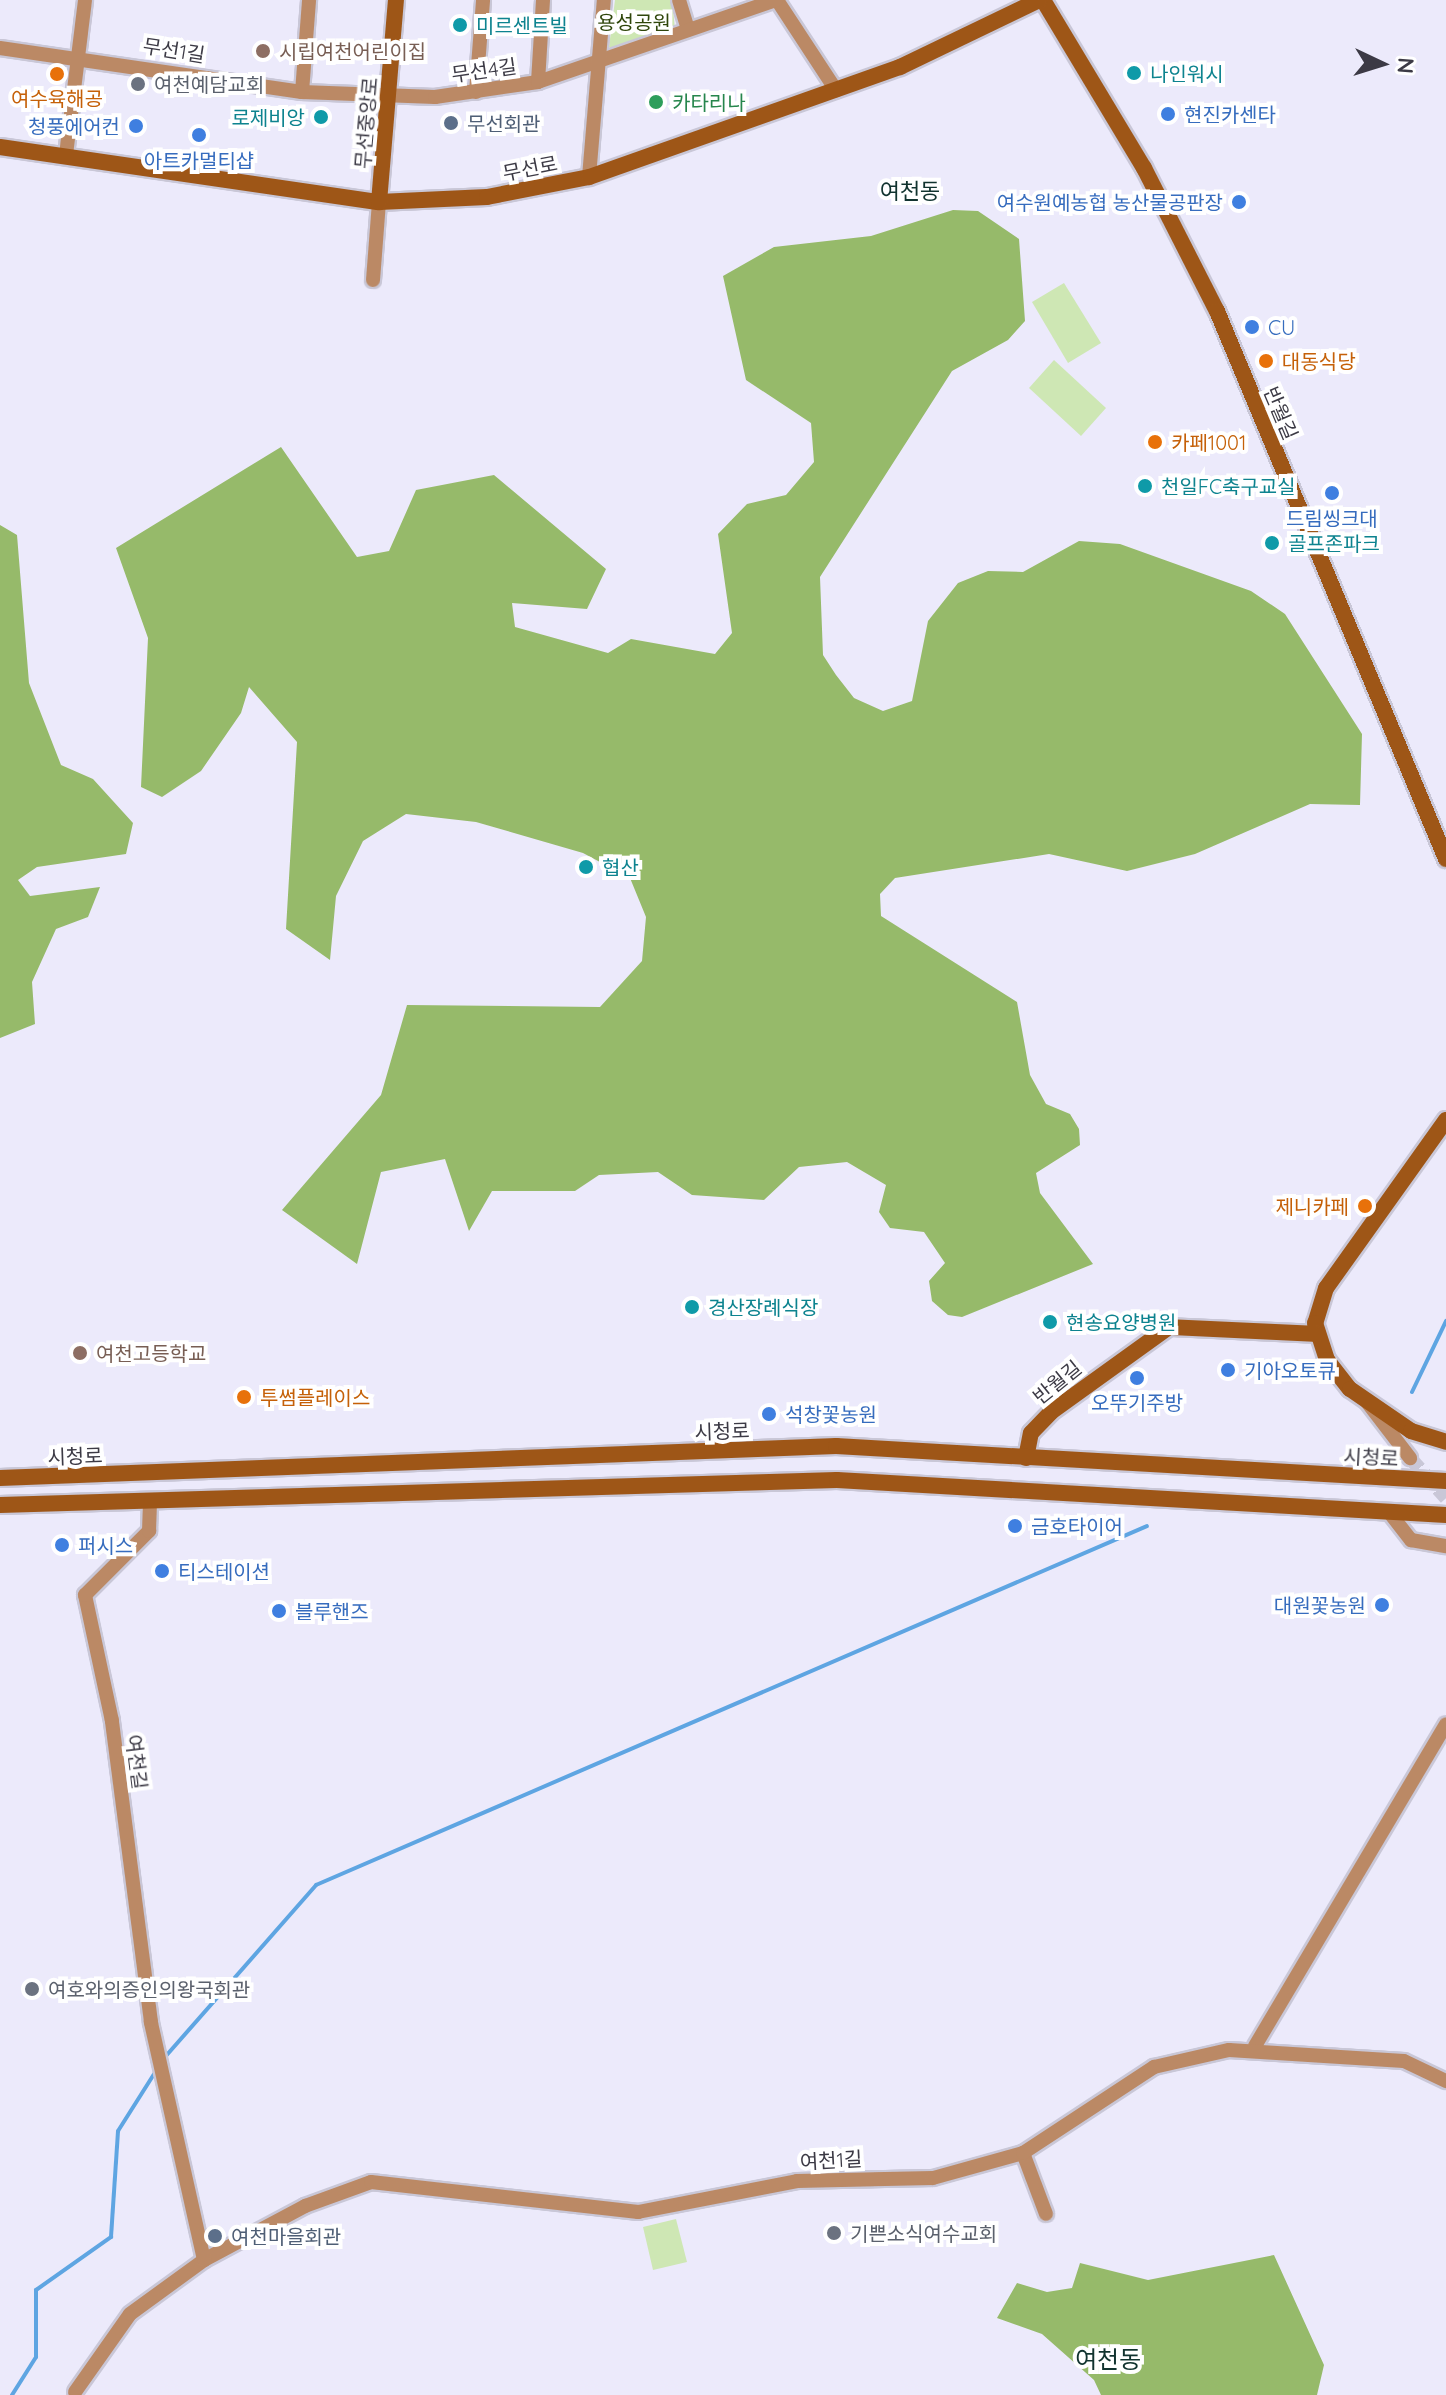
<!DOCTYPE html>
<html>
<head>
<meta charset="utf-8">
<style>
	body { margin:0 }
	#map { position:relative; width:1446px; height:2395px; overflow:hidden; background:#eceafb; font-family:Quicksand,"Noto Sans KR",sans-serif }
	div>[style] { position:absolute }
	.green>* { inset:0; background:#cee7b4 }
	.forest>* { inset:0; background:#96ba6a }
	.stream>* { height:4px; margin:-2px; padding:0 2px; transform-origin:2px; border-radius:2px; background:#5ea5e2 }
	.street-tunnel>* { height:14px; margin-top:-7px; transform-origin:0; background:repeating-linear-gradient(90deg,#c9c7d7 0 14px,transparent 0 21px) }
	.roads { filter:drop-shadow(2px 0 #c9c7d7) drop-shadow(-2px 0 #c9c7d7) drop-shadow(0 2px #c9c7d7) drop-shadow(0 -2px #c9c7d7) }
	.street>* { height:14px; margin:-7px; padding:0 7px; transform-origin:7px; border-radius:7px; background:#bb8965 }
	.secondary>* { height:16px; margin:-8px; padding:0 8px; transform-origin:8px; border-radius:8px; background:#9e5617 }
	.dots>* { width:22px; height:22px; translate:-50% -50%; box-sizing:border-box; border:4px solid #fff; border-radius:50% }
	span { translate:-50% -50%; white-space:nowrap; text-align:center; line-height:1.15; -webkit-text-stroke:8px #fff; paint-order:stroke }
	.park-label { font-size:20px; color:#2f460b }
	.culture-label { font-size:20px; color:#0d838f }
	.left { translate:0 -50%; text-align:left }
	.right { translate:-100% -50%; text-align:right }
	.street-label { font-size:20px; color:#3c3a45 }
	.education-label { font-size:20px; color:#785e54 }
	.worship-label { font-size:20px; color:#5b616d }
	.food-label { font-size:20px; color:#c56008 }
	.leisure-label { font-size:20px; color:#27864d }
	.shop-label { font-size:20px; color:#366cbe }
	.service-label { font-size:20px; color:#4e5e75 }
	.neighbourhood-label { font-size:22px; color:#11332f }
	.quarter-label { font-size:24px; color:#11332f }
	.north { position:absolute; left:1342px; top:24px; width:80px; height:80px; -webkit-text-stroke:6px #fff; paint-order:stroke; rotate:94deg; font-size:22px; font-weight:700; line-height:32px; text-align:center; color:#3c3a45 }
	.north::after { content:''; display:block; margin:auto; width:28px; height:36px; background:#3c3a45; clip-path:polygon(50% 0,100% 100%,50% 72%,0 100%) }
</style>
</head>
<body>
<div id="map">
	<div class="green">
		<div style="clip-path:polygon(615px 0,672px 0,675px 29px,616px 51px,609px 47px)"></div>
		<div style="clip-path:polygon(1064px 283px,1101px 343px,1068px 363px,1032px 302px)"></div>
		<div style="clip-path:polygon(1054px 360px,1106px 408px,1081px 436px,1029px 388px)"></div>
		<div style="clip-path:polygon(676px 2219px,687px 2262px,653px 2270px,643px 2227px)"></div>
	</div>
	<div class="forest">
		<div style="clip-path:polygon(953px 210px,978px 211px,1019px 239px,1025px 321px,1008px 340px,952px 371px,820px 577px,823px 655px,836px 675px,854px 698px,883px 711px,912px 701px,928px 621px,958px 583px,988px 571px,1023px 572px,1079px 541px,1120px 544px,1251px 591px,1285px 614px,1362px 734px,1360px 805px,1310px 804px,1195px 854px,1127px 871px,1049px 854px,895px 878px,880px 894px,881px 916px,1017px 1002px,1030px 1075px,1046px 1104px,1070px 1114px,1079px 1129px,1080px 1145px,1036px 1173px,1040px 1193px,1093px 1264px,962px 1317px,948px 1315px,932px 1301px,929px 1281px,945px 1263px,924px 1232px,890px 1228px,879px 1212px,886px 1185px,847px 1162px,799px 1167px,764px 1200px,692px 1195px,658px 1172px,599px 1175px,575px 1191px,492px 1191px,469px 1231px,445px 1159px,381px 1172px,357px 1264px,282px 1210px,381px 1095px,407px 1005px,600px 1007px,642px 961px,646px 917px,630px 878px,583px 853px,476px 822px,406px 814px,363px 841px,336px 896px,330px 960px,286px 929px,297px 742px,249px 687px,241px 713px,201px 771px,162px 797px,141px 787px,148px 638px,116px 548px,281px 447px,357px 557px,389px 551px,416px 490px,494px 475px,606px 569px,587px 609px,512px 603px,515px 627px,608px 653px,631px 639px,715px 654px,732px 633px,718px 534px,747px 504px,786px 495px,814px 462px,811px 423px,746px 380px,723px 276px,774px 247px,871px 236px)"></div>
		<div style="clip-path:polygon(0 525px,17px 535px,29px 683px,61px 765px,93px 779px,133px 823px,126px 854px,37px 867px,18px 880px,30px 896px,100px 887px,88px 917px,56px 929px,32px 982px,35px 1024px,0 1038px)"></div>
		<div style="clip-path:polygon(1274px 2255px,1324px 2365px,1317px 2395px,1101px 2395px,1094px 2380px,1042px 2334px,997px 2318px,1017px 2283px,1047px 2292px,1072px 2288px,1080px 2263px,1148px 2280px)"></div>
	</div>
	<div class="stream">
		<div style="left:1412px;top:1392px;width:79px;rotate:-64.4deg"></div>
		<div style="left:165px;top:2057px;width:229px;rotate:-48.7deg"></div>
		<div style="left:316px;top:1885px;width:905px;rotate:-23.36deg"></div>
		<div style="left:12px;top:2395px;width:45px;rotate:-57.7deg"></div>
		<div style="left:36px;top:2357px;width:67px;rotate:-90deg"></div>
		<div style="left:36px;top:2290px;width:92px;rotate:-35.2deg"></div>
		<div style="left:111px;top:2237px;width:106px;rotate:-86.2deg"></div>
		<div style="left:118px;top:2131px;width:71px;rotate:-57.7deg"></div>
	</div>
	<div class="street-tunnel">
		<div style="left:1410px;top:1458px;width:54px;rotate:48deg"></div>
	</div>
	<div class="roads">
		<div class="street">
			<div style="left:679px;top:0;width:31px;rotate:73deg"></div>
			<div style="left:777px;top:0;width:108px;rotate:56.8deg"></div>
			<div style="left:0;top:48px;width:305px;rotate:8.3deg"></div>
			<div style="left:302px;top:92px;width:133px;rotate:2.2deg"></div>
			<div style="left:435px;top:97px;width:104px;rotate:-8.3deg"></div>
			<div style="left:538px;top:82px;width:252px;rotate:-19deg"></div>
			<div style="left:538px;top:82px;width:82px;rotate:-86.5deg"></div>
			<div style="left:302px;top:92px;width:92px;rotate:-85.6deg"></div>
			<div style="left:476px;top:92px;width:92px;rotate:-85.6deg"></div>
			<div style="left:66px;top:155px;width:156px;rotate:-83deg"></div>
			<div style="left:589px;top:177px;width:178px;rotate:-85.2deg"></div>
			<div style="left:373px;top:280px;width:78px;rotate:-85.6deg"></div>
			<div style="left:1367px;top:1402px;width:71px;rotate:52.5deg"></div>
			<div style="left:1389px;top:1512px;width:36px;rotate:52deg"></div>
			<div style="left:1411px;top:1540px;width:36px;rotate:10deg"></div>
			<div style="left:1255px;top:2046px;width:374px;rotate:-59.3deg"></div>
			<div style="left:1023px;top:2153px;width:65px;rotate:69.3deg"></div>
			<div style="left:204px;top:2260px;width:115px;rotate:-28.1deg"></div>
			<div style="left:305px;top:2206px;width:70px;rotate:-20deg"></div>
			<div style="left:371px;top:2182px;width:269px;rotate:6.4deg"></div>
			<div style="left:638px;top:2212px;width:162px;rotate:-11deg"></div>
			<div style="left:797px;top:2181px;width:136px;rotate:-1.3deg"></div>
			<div style="left:933px;top:2178px;width:93px;rotate:-15.5deg"></div>
			<div style="left:1023px;top:2153px;width:157px;rotate:-33.3deg"></div>
			<div style="left:1154px;top:2067px;width:77px;rotate:-12.8deg"></div>
			<div style="left:1229px;top:2050px;width:175px;rotate:3.6deg"></div>
			<div style="left:1404px;top:2061px;width:47px;rotate:25.5deg"></div>
			<div style="left:75px;top:2392px;width:95px;rotate:-54.8deg"></div>
			<div style="left:130px;top:2314px;width:92px;rotate:-36.1deg"></div>
			<div style="left:204px;top:2260px;width:244px;rotate:-102.6deg"></div>
			<div style="left:151px;top:2022px;width:304px;rotate:-97.4deg"></div>
			<div style="left:112px;top:1721px;width:129px;rotate:-102.1deg"></div>
			<div style="left:85px;top:1595px;width:91px;rotate:-45deg"></div>
			<div style="left:149px;top:1531px;width:29px;rotate:-88deg"></div>
		</div>
		<div class="secondary">
			<div style="left:1043px;top:0;width:196px;rotate:59deg"></div>
			<div style="left:1144px;top:168px;width:161px;rotate:63deg"></div>
			<div style="left:1217px;top:311px;width:594px;rotate:67.32deg"></div>
			<div style="left:0;top:147px;width:383px;rotate:8.3deg"></div>
			<div style="left:379px;top:202px;width:108px;rotate:-2.7deg"></div>
			<div style="left:487px;top:197px;width:104px;rotate:-11.1deg"></div>
			<div style="left:589px;top:177px;width:330px;rotate:-19.5deg"></div>
			<div style="left:900px;top:67px;width:154px;rotate:-25.7deg"></div>
			<div style="left:379px;top:202px;width:203px;rotate:-85.2deg"></div>
			<div style="left:1446px;top:1120px;width:206px;rotate:125.5deg"></div>
			<div style="left:1326px;top:1288px;width:37px;rotate:107deg"></div>
			<div style="left:1315px;top:1323px;width:39px;rotate:72deg"></div>
			<div style="left:1327px;top:1360px;width:37px;rotate:52deg"></div>
			<div style="left:1350px;top:1389px;width:74px;rotate:34.5deg"></div>
			<div style="left:1411px;top:1431px;width:37px;rotate:17deg"></div>
			<div style="left:1026px;top:1458px;width:25px;rotate:-79deg"></div>
			<div style="left:1031px;top:1433px;width:29px;rotate:-46deg"></div>
			<div style="left:1051px;top:1412px;width:145px;rotate:-35.8deg"></div>
			<div style="left:1169px;top:1327px;width:147px;rotate:2.7deg"></div>
			<div style="left:0;top:1478px;width:837px;rotate:-2.19deg"></div>
			<div style="left:836px;top:1446px;width:611px;rotate:3.28deg"></div>
			<div style="left:0;top:1505px;width:837px;rotate:-1.71deg"></div>
			<div style="left:837px;top:1480px;width:610px;rotate:3.29deg"></div>
		</div>
	</div>
	<div class="dots">
		<div style="left:460px;top:25px;background:#0f9aa8"></div>
		<div style="left:263px;top:51px;background:#8d6e63"></div>
		<div style="left:1134px;top:73px;background:#0f9aa8"></div>
		<div style="left:57px;top:74px;background:#e8710a"></div>
		<div style="left:138px;top:84px;background:#6b7280"></div>
		<div style="left:656px;top:102px;background:#2e9e5b"></div>
		<div style="left:1168px;top:114px;background:#3f7fe0"></div>
		<div style="left:321px;top:117px;background:#0f9aa8"></div>
		<div style="left:451px;top:123px;background:#5c6f8a"></div>
		<div style="left:136px;top:126px;background:#3f7fe0"></div>
		<div style="left:199px;top:135px;background:#3f7fe0"></div>
		<div style="left:1239px;top:202px;background:#3f7fe0"></div>
		<div style="left:1252px;top:327px;background:#3f7fe0"></div>
		<div style="left:1266px;top:361px;background:#e8710a"></div>
		<div style="left:1155px;top:442px;background:#e8710a"></div>
		<div style="left:1145px;top:486px;background:#0f9aa8"></div>
		<div style="left:1332px;top:493px;background:#3f7fe0"></div>
		<div style="left:1272px;top:543px;background:#0f9aa8"></div>
		<div style="left:586px;top:867px;background:#0f9aa8"></div>
		<div style="left:1365px;top:1206px;background:#e8710a"></div>
		<div style="left:692px;top:1307px;background:#0f9aa8"></div>
		<div style="left:1050px;top:1322px;background:#0f9aa8"></div>
		<div style="left:80px;top:1353px;background:#8d6e63"></div>
		<div style="left:1228px;top:1370px;background:#3f7fe0"></div>
		<div style="left:1137px;top:1378px;background:#3f7fe0"></div>
		<div style="left:244px;top:1397px;background:#e8710a"></div>
		<div style="left:769px;top:1414px;background:#3f7fe0"></div>
		<div style="left:1015px;top:1526px;background:#3f7fe0"></div>
		<div style="left:62px;top:1545px;background:#3f7fe0"></div>
		<div style="left:162px;top:1571px;background:#3f7fe0"></div>
		<div style="left:1382px;top:1605px;background:#3f7fe0"></div>
		<div style="left:279px;top:1611px;background:#3f7fe0"></div>
		<div style="left:32px;top:1989px;background:#6b7280"></div>
		<div style="left:834px;top:2233px;background:#6b7280"></div>
		<div style="left:215px;top:2236px;background:#5c6f8a"></div>
	</div>
	<div class="park-label">
		<span style="left:634px;top:22px">용성공원</span>
	</div>
	<div class="culture-label">
		<span class="left" style="left:476px;top:25px">미르센트빌</span>
		<span class="left" style="left:1150px;top:73px">나인워시</span>
		<span class="right" style="left:305px;top:117px">로제비앙</span>
		<span class="left" style="left:1161px;top:486px">천일FC축구교실</span>
		<span class="left" style="left:1288px;top:543px">골프존파크</span>
		<span class="left" style="left:602px;top:867px">협산</span>
		<span class="left" style="left:708px;top:1307px">경산장례식장</span>
		<span class="left" style="left:1066px;top:1322px">현송요양병원</span>
	</div>
	<div class="street-label">
		<span style="left:174px;top:50px;rotate:9deg">무선1길</span>
		<span style="left:484px;top:70px;rotate:-8deg">무선4길</span>
		<span style="left:366px;top:123px;rotate:-85deg">무선중앙로</span>
		<span style="left:530px;top:168px;rotate:-11deg">무선로</span>
		<span style="left:1281px;top:413px;rotate:67deg">반월길</span>
		<span style="left:1057px;top:1382px;rotate:-39deg">반월길</span>
		<span style="left:722px;top:1431px;rotate:-2deg">시청로</span>
		<span style="left:75px;top:1456px;rotate:-2deg">시청로</span>
		<span style="left:1371px;top:1457px;rotate:3deg">시청로</span>
		<span style="left:137px;top:1762px;rotate:83deg">여천길</span>
		<span style="left:831px;top:2160px;rotate:-3deg">여천1길</span>
	</div>
	<div class="education-label">
		<span class="left" style="left:279px;top:51px">시립여천어린이집</span>
		<span class="left" style="left:96px;top:1353px">여천고등학교</span>
	</div>
	<div class="worship-label">
		<span class="left" style="left:154px;top:84px">여천예담교회</span>
		<span class="left" style="left:48px;top:1989px">여호와의증인의왕국회관</span>
		<span class="left" style="left:850px;top:2233px">기쁜소식여수교회</span>
	</div>
	<div class="food-label">
		<span style="left:57px;top:98px">여수육해공</span>
		<span class="left" style="left:1282px;top:361px">대동식당</span>
		<span class="left" style="left:1171px;top:442px">카페1001</span>
		<span class="right" style="left:1349px;top:1206px">제니카페</span>
		<span class="left" style="left:260px;top:1397px">투썸플레이스</span>
	</div>
	<div class="leisure-label">
		<span class="left" style="left:672px;top:102px">카타리나</span>
	</div>
	<div class="shop-label">
		<span class="left" style="left:1184px;top:114px">현진카센타</span>
		<span class="right" style="left:120px;top:126px">청풍에어컨</span>
		<span style="left:199px;top:160px">아트카멀티샵</span>
		<span class="right" style="left:1223px;top:202px">여수원예농협 농산물공판장</span>
		<span class="left" style="left:1268px;top:327px">CU</span>
		<span style="left:1332px;top:518px">드림씽크대</span>
		<span class="left" style="left:1244px;top:1370px">기아오토큐</span>
		<span style="left:1137px;top:1402px">오뚜기주방</span>
		<span class="left" style="left:785px;top:1414px">석창꽃농원</span>
		<span class="left" style="left:1031px;top:1526px">금호타이어</span>
		<span class="left" style="left:78px;top:1545px">퍼시스</span>
		<span class="left" style="left:178px;top:1571px">티스테이션</span>
		<span class="right" style="left:1366px;top:1605px">대원꽃농원</span>
		<span class="left" style="left:295px;top:1611px">블루핸즈</span>
	</div>
	<div class="service-label">
		<span class="left" style="left:467px;top:123px">무선회관</span>
		<span class="left" style="left:231px;top:2236px">여천마을회관</span>
	</div>
	<div class="neighbourhood-label">
		<span style="left:910px;top:192px">여천동</span>
	</div>
	<div class="quarter-label">
		<span style="left:1108px;top:2360px">여천동</span>
	</div>
	<div class="north">N</div>
</div>
</body>
</html>
